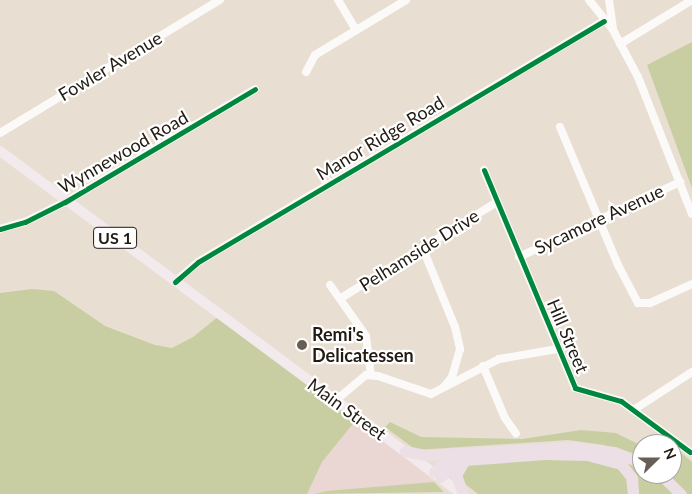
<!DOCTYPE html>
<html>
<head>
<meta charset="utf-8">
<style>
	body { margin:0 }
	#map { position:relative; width:692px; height:494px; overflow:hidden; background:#e8ded2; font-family:Lato,sans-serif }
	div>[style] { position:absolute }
	.commercial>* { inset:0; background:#ead7d3 }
	.green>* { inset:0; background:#c8cea2 }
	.minor>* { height:8px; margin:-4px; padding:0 4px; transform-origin:4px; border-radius:4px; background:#fcfaf8 }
	.major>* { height:10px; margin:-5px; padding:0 5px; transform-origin:5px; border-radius:5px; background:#f2eaed }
	.highway>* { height:11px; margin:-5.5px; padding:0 5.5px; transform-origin:5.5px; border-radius:5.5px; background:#ecdfe6 }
	.cycleway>* { height:5px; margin:-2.5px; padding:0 2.5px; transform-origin:2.5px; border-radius:2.5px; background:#00873e }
	.dots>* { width:14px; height:14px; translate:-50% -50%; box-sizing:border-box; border:2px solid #fff; border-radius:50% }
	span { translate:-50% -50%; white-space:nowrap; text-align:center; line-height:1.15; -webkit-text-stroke:4.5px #fff; paint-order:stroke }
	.shield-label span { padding:1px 4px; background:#fff; border:1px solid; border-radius:4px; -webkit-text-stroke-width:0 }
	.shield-label { font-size:16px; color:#221b13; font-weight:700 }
	.street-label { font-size:18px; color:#221b13 }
	.poi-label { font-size:18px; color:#221b13; font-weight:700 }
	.left { translate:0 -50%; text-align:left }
	.north { position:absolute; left:632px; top:434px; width:50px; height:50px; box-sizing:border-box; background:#fff; border:1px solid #a7a4a1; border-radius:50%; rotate:68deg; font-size:14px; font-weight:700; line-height:20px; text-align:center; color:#221b13 }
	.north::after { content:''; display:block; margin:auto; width:18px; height:22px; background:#675f56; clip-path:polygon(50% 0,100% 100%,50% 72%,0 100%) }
</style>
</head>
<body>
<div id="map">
	<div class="commercial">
		<div style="clip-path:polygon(356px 420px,404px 457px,434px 482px,307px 494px,322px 462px)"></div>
	</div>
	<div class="green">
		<div style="clip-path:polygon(692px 42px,692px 188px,647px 65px)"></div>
		<div style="clip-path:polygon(32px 289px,54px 291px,105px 326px,155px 345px,172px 348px,193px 337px,219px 316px,356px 420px,322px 462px,307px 494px,0 494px,0 293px)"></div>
		<div style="clip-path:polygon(390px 422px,421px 437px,522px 439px,581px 430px,616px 433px,642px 446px,642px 456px,604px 445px,568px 440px,416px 450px,385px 427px)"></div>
		<div style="clip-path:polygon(672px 445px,692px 462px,692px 494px,686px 494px,669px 474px,672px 474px)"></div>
		<div style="clip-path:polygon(565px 457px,616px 465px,626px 479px,628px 494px,478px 494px,460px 480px,462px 467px,471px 464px)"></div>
		<div style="clip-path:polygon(623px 459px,642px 467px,642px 474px,654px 474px,664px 480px,677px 494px,639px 494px,636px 476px)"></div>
		<div style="clip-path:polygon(434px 482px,444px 492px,314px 494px,327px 491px)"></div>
	</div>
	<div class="minor">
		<div style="left:338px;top:0;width:35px;rotate:59deg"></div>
		<div style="left:589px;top:0;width:38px;rotate:51deg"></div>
		<div style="left:613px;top:30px;width:53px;rotate:62deg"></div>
		<div style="left:638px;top:77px;width:147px;rotate:68.5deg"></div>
		<div style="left:609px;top:0;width:30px;rotate:82deg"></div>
		<div style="left:620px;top:44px;width:84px;rotate:-31.4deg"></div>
		<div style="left:306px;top:72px;width:19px;rotate:-62deg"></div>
		<div style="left:315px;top:55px;width:106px;rotate:-31.1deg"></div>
		<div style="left:560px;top:127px;width:150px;rotate:67.2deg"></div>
		<div style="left:618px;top:265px;width:43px;rotate:62.2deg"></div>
		<div style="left:638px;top:303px;width:12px"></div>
		<div style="left:650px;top:303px;width:46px;rotate:-24.3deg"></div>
		<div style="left:0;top:133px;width:257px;rotate:-31.2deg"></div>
		<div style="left:484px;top:170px;width:236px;rotate:67.3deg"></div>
		<div style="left:575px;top:388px;width:48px;rotate:15.8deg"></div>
		<div style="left:621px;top:401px;width:86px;rotate:36.5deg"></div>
		<div style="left:0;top:229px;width:26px;rotate:-16deg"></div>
		<div style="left:25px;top:222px;width:45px;rotate:-26.6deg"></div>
		<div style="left:65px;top:202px;width:221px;rotate:-30.7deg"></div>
		<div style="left:423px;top:249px;width:84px;rotate:67.7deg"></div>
		<div style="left:455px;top:327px;width:23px;rotate:77deg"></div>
		<div style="left:460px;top:349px;width:29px;rotate:106deg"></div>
		<div style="left:452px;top:377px;width:13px;rotate:129deg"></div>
		<div style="left:519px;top:257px;width:178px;rotate:-25deg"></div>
		<div style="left:175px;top:282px;width:30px;rotate:-41deg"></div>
		<div style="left:198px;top:262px;width:472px;rotate:-30.7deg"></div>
		<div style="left:330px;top:285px;width:62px;rotate:54.8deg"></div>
		<div style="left:366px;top:336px;width:39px;rotate:83deg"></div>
		<div style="left:341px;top:298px;width:183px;rotate:-31.6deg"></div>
		<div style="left:483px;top:366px;width:56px;rotate:67.1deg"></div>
		<div style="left:505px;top:418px;width:19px;rotate:55deg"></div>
		<div style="left:335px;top:401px;width:40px;rotate:-40deg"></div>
		<div style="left:366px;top:375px;width:12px;rotate:5deg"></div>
		<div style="left:378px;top:376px;width:56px;rotate:18.8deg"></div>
		<div style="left:431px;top:394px;width:76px;rotate:-27.2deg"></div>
		<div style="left:499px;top:359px;width:59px;rotate:-9.8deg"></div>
		<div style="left:635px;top:409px;width:68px;rotate:-33deg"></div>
	</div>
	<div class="major">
		<div style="left:0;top:151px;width:575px;rotate:36.59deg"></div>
	</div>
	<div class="highway">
		<div style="left:405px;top:451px;width:20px;rotate:11deg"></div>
		<div style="left:425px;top:455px;width:148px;rotate:-3.1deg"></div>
		<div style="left:573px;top:447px;width:41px;rotate:7deg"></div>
		<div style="left:614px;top:452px;width:30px;rotate:21deg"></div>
		<div style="left:434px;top:472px;width:29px;rotate:-41deg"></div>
		<div style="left:660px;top:474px;width:29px;rotate:44deg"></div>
		<div style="left:440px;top:477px;width:20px;rotate:-41deg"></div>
		<div style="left:455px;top:464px;width:11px;rotate:-22deg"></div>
		<div style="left:465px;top:460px;width:80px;rotate:-4.3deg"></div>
		<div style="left:545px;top:454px;width:42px;rotate:1.4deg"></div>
		<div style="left:587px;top:455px;width:35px;rotate:15deg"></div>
		<div style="left:621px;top:464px;width:18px;rotate:52deg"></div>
		<div style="left:632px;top:478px;width:16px;rotate:86deg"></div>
		<div style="left:463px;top:494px;width:20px;rotate:-110deg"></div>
		<div style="left:456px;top:475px;width:14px;rotate:-60deg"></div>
	</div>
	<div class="cycleway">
		<div style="left:484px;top:170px;width:236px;rotate:67.3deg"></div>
		<div style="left:575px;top:388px;width:48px;rotate:15.8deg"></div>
		<div style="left:621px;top:401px;width:86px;rotate:36.5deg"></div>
		<div style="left:0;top:229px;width:26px;rotate:-16deg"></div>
		<div style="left:25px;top:222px;width:45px;rotate:-26.6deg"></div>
		<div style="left:65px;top:202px;width:221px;rotate:-30.7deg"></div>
		<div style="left:175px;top:282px;width:30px;rotate:-41deg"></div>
		<div style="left:198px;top:262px;width:472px;rotate:-30.7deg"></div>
	</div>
	<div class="dots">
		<div style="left:302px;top:345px;background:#675f56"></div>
	</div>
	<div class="shield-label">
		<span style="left:115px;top:238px">US 1</span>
	</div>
	<div class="street-label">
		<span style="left:110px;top:66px;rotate:-31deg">Fowler Avenue</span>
		<span style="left:380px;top:138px;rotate:-31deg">Manor Ridge Road</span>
		<span style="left:123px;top:152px;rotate:-30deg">Wynnewood Road</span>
		<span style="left:599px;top:219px;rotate:-25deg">Sycamore Avenue</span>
		<span style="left:419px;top:250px;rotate:-32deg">Pelhamside Drive</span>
		<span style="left:568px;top:336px;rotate:67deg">Hill Street</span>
		<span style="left:347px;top:409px;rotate:36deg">Main Street</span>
	</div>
	<div class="poi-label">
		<span class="left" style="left:312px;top:345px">Remi's<br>Delicatessen</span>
	</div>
	<div class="north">N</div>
</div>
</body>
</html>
